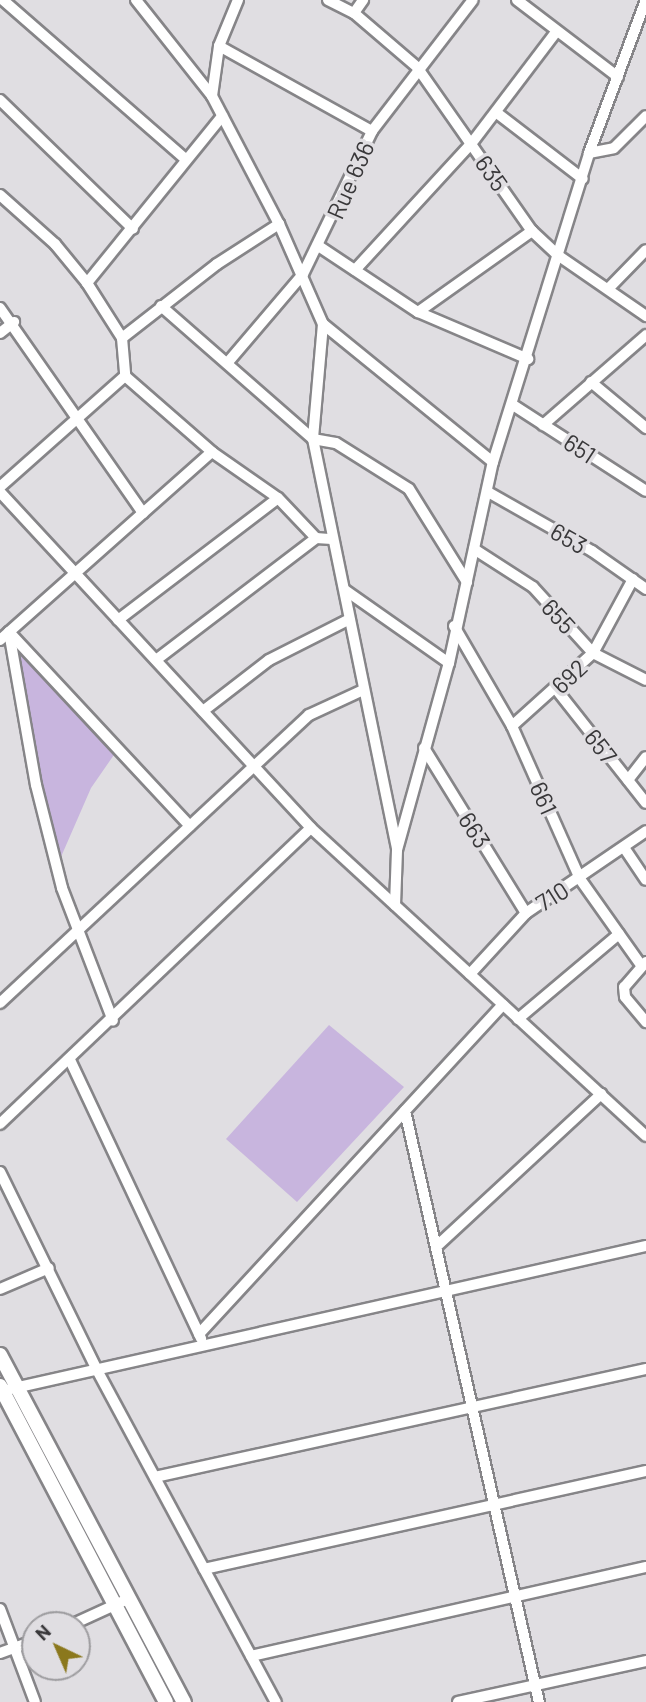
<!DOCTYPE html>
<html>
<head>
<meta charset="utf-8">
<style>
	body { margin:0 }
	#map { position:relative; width:646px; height:1702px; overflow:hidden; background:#e0dee2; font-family:Barlow,sans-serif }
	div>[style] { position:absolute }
	.green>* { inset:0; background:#c8b5de }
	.roads { filter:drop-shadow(2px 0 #868588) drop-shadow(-2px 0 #868588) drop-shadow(0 2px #868588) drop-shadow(0 -2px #868588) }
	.minor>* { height:10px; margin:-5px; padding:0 5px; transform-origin:5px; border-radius:5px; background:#fff }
	.major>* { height:14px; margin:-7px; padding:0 7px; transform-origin:7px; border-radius:7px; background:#fff }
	span { translate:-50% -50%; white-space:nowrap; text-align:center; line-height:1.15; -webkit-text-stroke:7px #e0dee2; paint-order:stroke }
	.street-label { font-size:24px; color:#39383a }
	.north { position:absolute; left:21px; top:1611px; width:70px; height:70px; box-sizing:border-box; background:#e0dee2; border:2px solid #9d9c9f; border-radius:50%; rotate:316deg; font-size:19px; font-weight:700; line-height:28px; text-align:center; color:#39383a }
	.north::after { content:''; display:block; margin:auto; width:24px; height:32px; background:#8b781d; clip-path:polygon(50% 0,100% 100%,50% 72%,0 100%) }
</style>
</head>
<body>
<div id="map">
	<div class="green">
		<div style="clip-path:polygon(9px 632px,118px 749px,91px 788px,57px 866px)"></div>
		<div style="clip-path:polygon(329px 1025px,404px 1087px,297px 1202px,226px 1139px)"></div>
	</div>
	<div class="roads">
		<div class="minor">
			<div style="left:3px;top:0;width:242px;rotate:41.1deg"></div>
			<div style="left:136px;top:0;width:122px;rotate:51.6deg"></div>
			<div style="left:212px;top:96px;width:144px;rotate:62.4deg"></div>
			<div style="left:328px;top:0;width:29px;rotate:27deg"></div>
			<div style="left:354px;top:13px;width:83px;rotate:40.6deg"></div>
			<div style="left:417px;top:67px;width:200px;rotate:55deg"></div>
			<div style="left:532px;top:231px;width:37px;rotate:43deg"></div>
			<div style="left:559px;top:256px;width:106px;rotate:34.6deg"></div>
			<div style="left:517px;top:0;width:127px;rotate:37.3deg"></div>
			<div style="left:354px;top:13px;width:16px;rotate:-55deg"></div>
			<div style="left:219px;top:46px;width:175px;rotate:29.1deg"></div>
			<div style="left:212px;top:96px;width:50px;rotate:-82deg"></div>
			<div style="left:219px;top:46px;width:50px;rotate:-67.6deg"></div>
			<div style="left:0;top:100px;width:185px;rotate:44.1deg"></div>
			<div style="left:497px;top:113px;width:108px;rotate:37.5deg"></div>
			<div style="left:589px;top:153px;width:25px;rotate:-11deg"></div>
			<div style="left:614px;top:148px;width:45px;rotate:-45deg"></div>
			<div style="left:0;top:195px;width:74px;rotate:41.7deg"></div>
			<div style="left:55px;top:244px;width:50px;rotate:50.6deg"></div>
			<div style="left:87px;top:283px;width:65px;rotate:57.5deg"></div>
			<div style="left:122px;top:338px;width:38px;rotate:85deg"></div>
			<div style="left:125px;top:376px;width:116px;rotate:41.1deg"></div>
			<div style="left:212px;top:452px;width:80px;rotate:34.9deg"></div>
			<div style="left:278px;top:498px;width:55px;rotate:46.5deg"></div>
			<div style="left:316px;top:538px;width:16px;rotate:4deg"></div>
			<div style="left:320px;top:247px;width:118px;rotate:33.6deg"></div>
			<div style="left:418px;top:312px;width:120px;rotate:23.1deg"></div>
			<div style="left:355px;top:270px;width:171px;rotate:-47.4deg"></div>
			<div style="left:471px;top:144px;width:141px;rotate:-52.8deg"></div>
			<div style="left:87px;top:283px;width:215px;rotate:-51deg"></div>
			<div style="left:608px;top:289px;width:54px;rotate:-45.7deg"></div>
			<div style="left:161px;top:306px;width:202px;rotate:41.2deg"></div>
			<div style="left:313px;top:439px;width:23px;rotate:10deg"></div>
			<div style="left:336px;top:443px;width:86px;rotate:32.2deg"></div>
			<div style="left:409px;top:489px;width:110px;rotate:58.1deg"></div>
			<div style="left:0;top:308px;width:250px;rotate:55.1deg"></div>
			<div style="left:418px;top:312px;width:140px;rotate:-35.4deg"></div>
			<div style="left:323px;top:324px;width:219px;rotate:39.1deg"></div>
			<div style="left:0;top:333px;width:18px;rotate:-38deg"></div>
			<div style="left:122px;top:338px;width:120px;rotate:-37.9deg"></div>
			<div style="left:217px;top:264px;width:74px;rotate:-32.8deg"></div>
			<div style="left:279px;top:224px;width:109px;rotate:66.3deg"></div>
			<div style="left:323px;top:324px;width:115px;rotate:95deg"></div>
			<div style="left:313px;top:439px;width:417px;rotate:78.4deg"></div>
			<div style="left:229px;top:361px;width:114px;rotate:-49.6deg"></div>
			<div style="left:303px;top:274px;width:159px;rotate:-64.2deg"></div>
			<div style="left:372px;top:131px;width:165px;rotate:-52.4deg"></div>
			<div style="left:591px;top:382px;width:72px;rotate:39.9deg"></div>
			<div style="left:513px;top:405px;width:158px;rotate:32.9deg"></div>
			<div style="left:543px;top:425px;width:137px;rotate:-41.1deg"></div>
			<div style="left:0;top:487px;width:167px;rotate:-41.6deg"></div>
			<div style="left:0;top:492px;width:458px;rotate:47.2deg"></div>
			<div style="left:311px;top:828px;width:455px;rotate:42.6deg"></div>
			<div style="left:488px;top:492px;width:120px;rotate:29.6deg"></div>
			<div style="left:592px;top:551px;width:66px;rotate:35.1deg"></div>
			<div style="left:474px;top:549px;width:70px;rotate:32.8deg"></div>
			<div style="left:533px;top:587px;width:89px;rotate:47.7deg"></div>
			<div style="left:593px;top:653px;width:59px;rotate:27deg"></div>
			<div style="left:345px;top:590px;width:127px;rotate:35.1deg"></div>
			<div style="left:118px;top:620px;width:201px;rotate:-37.3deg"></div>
			<div style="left:454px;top:626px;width:116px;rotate:59.9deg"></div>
			<div style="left:512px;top:726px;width:167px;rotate:66deg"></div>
			<div style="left:580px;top:879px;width:105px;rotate:54.7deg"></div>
			<div style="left:9px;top:632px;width:155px;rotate:80deg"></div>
			<div style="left:36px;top:785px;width:106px;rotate:75.8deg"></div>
			<div style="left:62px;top:888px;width:142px;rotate:69deg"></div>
			<div style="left:9px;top:632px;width:265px;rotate:47deg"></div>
			<div style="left:0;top:640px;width:283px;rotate:-41.6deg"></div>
			<div style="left:156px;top:660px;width:201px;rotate:-37.3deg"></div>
			<div style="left:556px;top:689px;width:145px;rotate:51.7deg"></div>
			<div style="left:203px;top:711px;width:83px;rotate:-37.7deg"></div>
			<div style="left:269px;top:660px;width:89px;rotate:-26.9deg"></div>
			<div style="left:512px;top:726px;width:109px;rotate:-42deg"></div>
			<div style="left:593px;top:653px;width:84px;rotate:-61.6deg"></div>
			<div style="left:424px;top:748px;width:194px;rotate:58.3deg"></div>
			<div style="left:628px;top:780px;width:29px;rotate:-52deg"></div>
			<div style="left:625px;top:849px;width:37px;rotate:56deg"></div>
			<div style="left:395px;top:905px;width:55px;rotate:-87.9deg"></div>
			<div style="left:397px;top:850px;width:194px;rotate:-74.5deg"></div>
			<div style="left:449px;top:663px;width:206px;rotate:-77.7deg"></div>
			<div style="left:493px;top:462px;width:324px;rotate:-72.7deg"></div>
			<div style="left:589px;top:153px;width:163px;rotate:-69.6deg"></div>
			<div style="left:646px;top:962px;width:33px;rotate:131deg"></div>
			<div style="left:624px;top:987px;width:10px;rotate:84deg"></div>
			<div style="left:625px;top:997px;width:33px;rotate:50deg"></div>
			<div style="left:470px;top:974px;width:83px;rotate:-47.4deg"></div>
			<div style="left:526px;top:913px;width:145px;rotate:-34.3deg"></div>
			<div style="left:0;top:1003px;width:422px;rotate:-43deg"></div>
			<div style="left:309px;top:715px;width:60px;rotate:-24.8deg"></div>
			<div style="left:518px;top:1019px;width:132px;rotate:-40.1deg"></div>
			<div style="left:70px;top:1060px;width:308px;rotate:64.8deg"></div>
			<div style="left:405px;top:1111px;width:606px;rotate:77.23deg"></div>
			<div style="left:0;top:1124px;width:429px;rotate:-43.6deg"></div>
			<div style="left:0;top:1172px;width:220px;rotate:63.9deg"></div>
			<div style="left:97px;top:1370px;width:377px;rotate:61.7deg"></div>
			<div style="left:437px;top:1246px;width:224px;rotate:-42.8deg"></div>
			<div style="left:0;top:1289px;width:53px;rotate:-23.2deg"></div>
			<div style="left:199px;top:1334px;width:448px;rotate:-47.3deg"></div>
			<div style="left:10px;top:1389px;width:652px;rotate:-12.67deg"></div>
			<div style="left:155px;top:1477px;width:503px;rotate:-12.41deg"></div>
			<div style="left:204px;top:1569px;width:453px;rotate:-12.5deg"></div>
			<div style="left:0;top:1609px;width:99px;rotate:69.4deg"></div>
			<div style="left:71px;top:1625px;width:65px;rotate:-24.6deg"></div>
			<div style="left:0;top:1653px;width:37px;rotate:-20deg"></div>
			<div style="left:251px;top:1656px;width:405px;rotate:-12.7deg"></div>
			<div style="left:458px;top:1702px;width:192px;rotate:-12.3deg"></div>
		</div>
		<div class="major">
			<div style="left:0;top:1355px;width:393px;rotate:62.1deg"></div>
			<div style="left:0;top:1386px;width:357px;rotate:62.3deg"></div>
		</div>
	</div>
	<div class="street-label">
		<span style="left:492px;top:173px;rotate:55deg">635</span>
		<span style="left:350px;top:180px;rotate:-66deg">Rue 636</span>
		<span style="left:580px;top:448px;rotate:33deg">651</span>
		<span style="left:569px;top:538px;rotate:30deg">653</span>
		<span style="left:559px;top:616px;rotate:48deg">655</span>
		<span style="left:569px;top:676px;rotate:-43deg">692</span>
		<span style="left:601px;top:746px;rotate:52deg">657</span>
		<span style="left:544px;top:798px;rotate:66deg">661</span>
		<span style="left:475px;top:830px;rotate:58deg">663</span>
		<span style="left:552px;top:896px;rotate:-32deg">710</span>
	</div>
	<div class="north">N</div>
</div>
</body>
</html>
